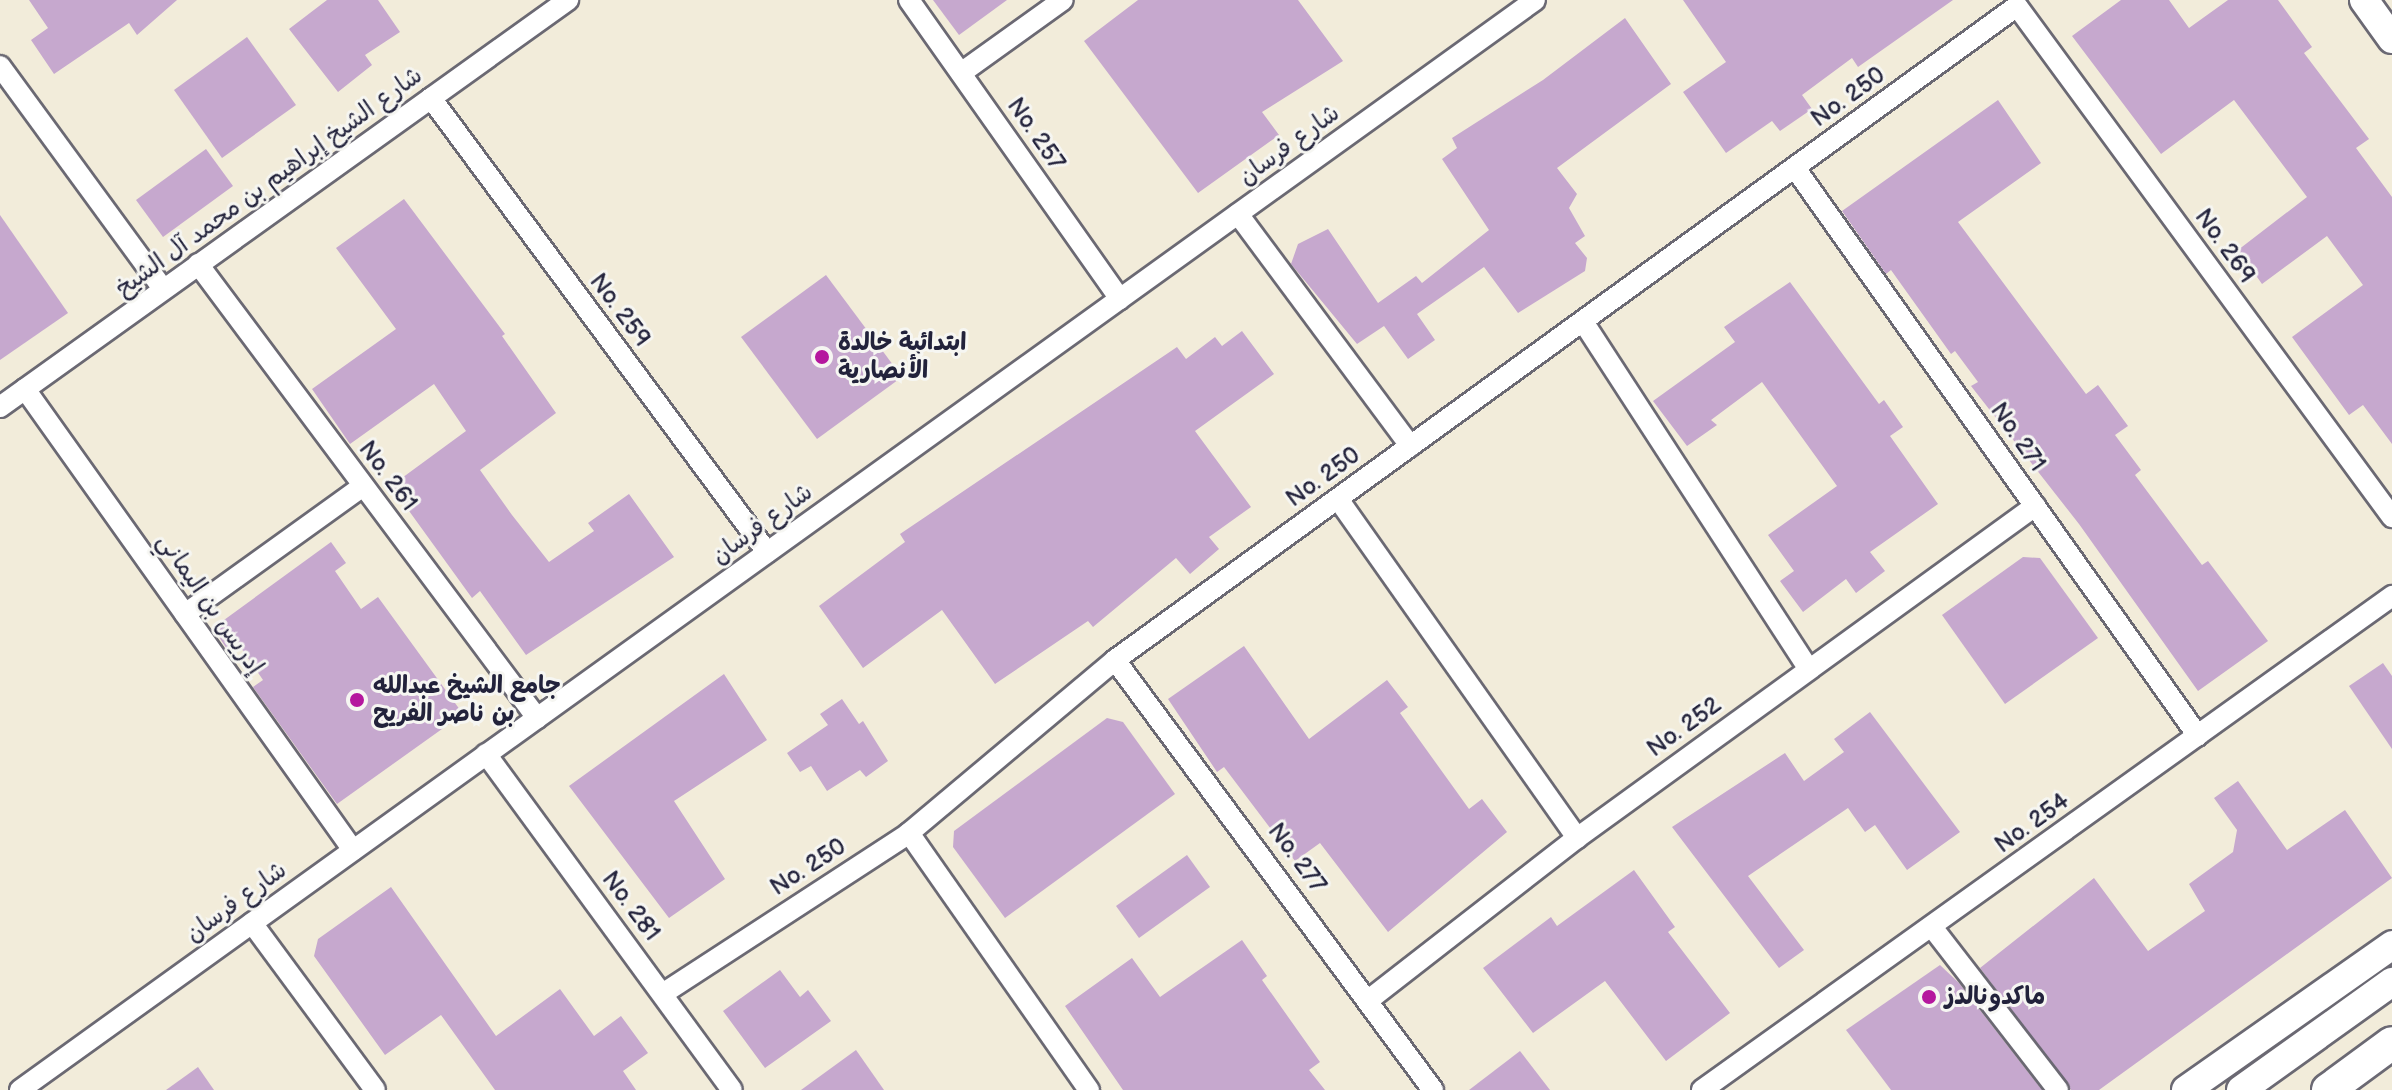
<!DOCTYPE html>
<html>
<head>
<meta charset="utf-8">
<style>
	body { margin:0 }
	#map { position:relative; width:2392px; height:1090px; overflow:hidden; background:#f2ecda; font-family:"Balsamiq Sans","Playpen Sans Arabic",sans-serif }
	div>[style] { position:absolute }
	.building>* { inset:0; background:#c6a8ce }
	.roads { filter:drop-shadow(2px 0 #6b6973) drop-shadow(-2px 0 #6b6973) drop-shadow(0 2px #6b6973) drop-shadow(0 -2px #6b6973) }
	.street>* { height:20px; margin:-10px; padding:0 10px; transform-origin:10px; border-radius:10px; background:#fff }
	.secondary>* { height:28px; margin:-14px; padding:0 14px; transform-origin:14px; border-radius:14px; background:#fff }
	.primary>* { height:32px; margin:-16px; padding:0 16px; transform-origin:16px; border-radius:16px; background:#fff }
	.dots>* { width:22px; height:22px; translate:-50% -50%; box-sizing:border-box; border:4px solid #f6f6f2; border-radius:50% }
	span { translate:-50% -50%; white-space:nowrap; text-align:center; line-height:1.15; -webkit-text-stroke:6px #f6f6f2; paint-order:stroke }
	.street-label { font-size:24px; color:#22223b }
	.poi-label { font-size:24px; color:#22223b; font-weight:700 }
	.left { translate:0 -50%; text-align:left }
</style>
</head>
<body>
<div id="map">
	<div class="building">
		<div style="clip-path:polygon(29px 0,177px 0,137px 35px,129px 23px,54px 74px,31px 40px,48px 28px)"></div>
		<div style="clip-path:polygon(327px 0,378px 0,400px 32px,365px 55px,372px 65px,338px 92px,289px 29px)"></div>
		<div style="clip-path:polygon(933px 0,1007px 0,959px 35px)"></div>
		<div style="clip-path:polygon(1138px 0,1298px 0,1343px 61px,1262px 112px,1279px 135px,1198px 193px,1084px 41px)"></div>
		<div style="clip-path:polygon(1683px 0,1953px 0,1858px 67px,1852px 58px,1802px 95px,1812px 109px,1780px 131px,1772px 121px,1726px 153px,1683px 92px,1726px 62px)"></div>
		<div style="clip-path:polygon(2121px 0,2169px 0,2189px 28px,2228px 0,2278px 0,2312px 47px,2304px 53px,2369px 139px,2356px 148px,2392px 197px,2392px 444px,2363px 405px,2349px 415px,2292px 337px,2363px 285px,2327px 236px,2262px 284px,2238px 250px,2307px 197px,2234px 100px,2161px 154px,2072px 36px)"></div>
		<div style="clip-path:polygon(1625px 18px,1671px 84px,1557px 168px,1577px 194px,1569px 208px,1585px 236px,1575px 243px,1587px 258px,1585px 271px,1518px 313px,1484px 267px,1417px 314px,1435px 340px,1408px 359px,1384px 326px,1357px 344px,1291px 264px,1298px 244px,1328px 229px,1378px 303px,1416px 276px,1422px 283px,1489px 230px,1442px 159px,1457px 148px,1452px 138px,1543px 80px)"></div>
		<div style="clip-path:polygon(247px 37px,296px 105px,222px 158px,174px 90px)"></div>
		<div style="clip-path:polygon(1998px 100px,2041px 163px,1958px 222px,2086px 394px,2098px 385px,2128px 426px,2115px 435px,2141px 470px,2135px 475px,2202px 565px,2208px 561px,2268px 641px,2198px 691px,2079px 524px,1971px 386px,1978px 382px,1955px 351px,1951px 354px,1891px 270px,1886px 274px,1842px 211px)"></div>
		<div style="clip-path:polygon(206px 149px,233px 186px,163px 237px,136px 200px)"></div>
		<div style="clip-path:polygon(404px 199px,505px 334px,502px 336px,556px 413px,480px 470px,512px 515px,549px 562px,594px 531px,588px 523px,629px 494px,674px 557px,526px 655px,480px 591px,472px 598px,391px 486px,466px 431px,434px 384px,350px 444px,312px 389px,396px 329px,336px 248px)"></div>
		<div style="clip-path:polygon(0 215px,68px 313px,0 360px)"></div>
		<div style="clip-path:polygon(826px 275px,902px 377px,817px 439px,741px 337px)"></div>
		<div style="clip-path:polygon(1790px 282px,1879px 404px,1884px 400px,1903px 427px,1890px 436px,1938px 504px,1870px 552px,1885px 571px,1856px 593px,1846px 579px,1803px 612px,1780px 581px,1794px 571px,1768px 535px,1837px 486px,1762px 382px,1711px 420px,1717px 425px,1687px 446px,1653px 401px,1735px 342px,1724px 327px)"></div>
		<div style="clip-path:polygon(1242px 331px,1274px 374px,1195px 431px,1251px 507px,1209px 537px,1219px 549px,1190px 574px,1176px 558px,1093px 627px,1088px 621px,995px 684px,942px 610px,863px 668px,819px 606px,905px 542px,900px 534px,1177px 347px,1186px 359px,1215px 337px,1222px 346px)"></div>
		<div style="clip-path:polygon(331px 542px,346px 563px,335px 571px,361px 609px,378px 597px,463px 714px,337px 804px,253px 687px,263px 680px,237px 642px,227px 649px,213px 628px)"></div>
		<div style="clip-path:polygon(2023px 557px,2040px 558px,2098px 638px,2005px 704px,1942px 615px)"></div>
		<div style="clip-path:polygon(1244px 646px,1309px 739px,1387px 680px,1408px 707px,1400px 713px,1469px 809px,1482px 799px,1507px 832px,1388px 932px,1320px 843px,1295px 861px,1224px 767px,1217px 772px,1168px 699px)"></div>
		<div style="clip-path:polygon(2383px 663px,2392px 676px,2392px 749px,2349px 686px)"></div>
		<div style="clip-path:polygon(724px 674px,767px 740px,674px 801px,725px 879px,669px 918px,569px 786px)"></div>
		<div style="clip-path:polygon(842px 699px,859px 724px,863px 721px,888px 761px,866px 777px,860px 770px,827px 791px,811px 766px,800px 772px,787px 753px,828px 725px,820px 714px)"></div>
		<div style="clip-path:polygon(1870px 712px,1960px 832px,1907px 870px,1875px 825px,1865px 832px,1848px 808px,1748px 876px,1804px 950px,1779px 968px,1672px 827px,1785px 753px,1804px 781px,1844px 752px,1834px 739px)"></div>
		<div style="clip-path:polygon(1107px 718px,1123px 722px,1175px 794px,1005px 918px,953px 847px,954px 831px)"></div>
		<div style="clip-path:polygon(2238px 781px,2287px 850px,2345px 810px,2392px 878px,2099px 1090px,2071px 1090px,1980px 968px,2094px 878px,2148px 951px,2205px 911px,2189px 884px,2233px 852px,2237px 830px,2214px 798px)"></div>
		<div style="clip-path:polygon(1187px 855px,1210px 887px,1139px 938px,1116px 906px)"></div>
		<div style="clip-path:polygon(1634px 870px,1675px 927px,1668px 932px,1730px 1013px,1666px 1061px,1605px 981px,1533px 1033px,1483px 968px,1551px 917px,1557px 926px)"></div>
		<div style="clip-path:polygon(391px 887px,496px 1036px,560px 989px,594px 1036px,621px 1016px,648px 1053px,623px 1071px,636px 1090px,495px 1090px,441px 1015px,385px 1055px,314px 956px,318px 939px)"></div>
		<div style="clip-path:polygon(1242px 940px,1267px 976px,1262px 980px,1320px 1062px,1309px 1070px,1325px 1090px,1123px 1090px,1065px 1006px,1132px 958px,1160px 997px)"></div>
		<div style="clip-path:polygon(1940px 965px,1959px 983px,2042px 1090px,1891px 1090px,1846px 1030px)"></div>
		<div style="clip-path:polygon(780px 970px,800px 997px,808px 990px,831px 1021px,765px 1068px,723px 1011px)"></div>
		<div style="clip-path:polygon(856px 1050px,884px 1090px,801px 1090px)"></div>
		<div style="clip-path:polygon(1520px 1051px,1550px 1090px,1469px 1090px)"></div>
		<div style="clip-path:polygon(198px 1067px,214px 1090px,166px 1090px)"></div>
	</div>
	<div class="roads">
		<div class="street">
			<div style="left:909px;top:0;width:366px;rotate:54.8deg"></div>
			<div style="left:0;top:66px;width:276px;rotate:53.8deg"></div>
			<div style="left:961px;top:73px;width:125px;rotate:-35.6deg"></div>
			<div style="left:431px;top:98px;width:565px;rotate:53.5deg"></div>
			<div style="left:1795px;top:168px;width:696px;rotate:54.64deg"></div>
			<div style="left:1238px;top:214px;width:289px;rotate:53.4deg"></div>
			<div style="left:198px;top:264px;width:567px;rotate:53.25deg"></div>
			<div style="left:1584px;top:323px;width:411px;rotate:57deg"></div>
			<div style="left:25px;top:389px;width:566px;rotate:54.57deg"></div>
			<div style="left:0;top:407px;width:699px;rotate:-35.62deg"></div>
			<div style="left:1338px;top:499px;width:415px;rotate:54.8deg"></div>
			<div style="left:185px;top:614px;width:219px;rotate:-35.7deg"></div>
			<div style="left:1115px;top:660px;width:535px;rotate:53.52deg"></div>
			<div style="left:486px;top:754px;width:416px;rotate:53.8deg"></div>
			<div style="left:909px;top:833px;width:314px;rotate:55deg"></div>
			<div style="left:252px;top:923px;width:207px;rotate:53.6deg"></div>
			<div style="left:1932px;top:927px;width:206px;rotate:52.3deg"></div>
			<div style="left:664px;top:993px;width:293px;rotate:-33.1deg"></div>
			<div style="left:909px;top:833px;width:269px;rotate:-40deg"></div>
			<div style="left:1115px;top:660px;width:1114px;rotate:-35.94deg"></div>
			<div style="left:2017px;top:6px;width:634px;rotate:53.73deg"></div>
			<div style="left:1370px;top:999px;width:262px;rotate:-37.9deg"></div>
			<div style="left:1577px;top:838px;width:566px;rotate:-35.94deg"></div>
			<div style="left:20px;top:1090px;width:1866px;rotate:-35.73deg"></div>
			<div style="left:1702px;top:1090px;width:849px;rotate:-35.6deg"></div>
		</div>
		<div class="secondary">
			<div style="left:2364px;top:0;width:48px;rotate:54.3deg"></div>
			<div style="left:2186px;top:1090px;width:252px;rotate:-35.1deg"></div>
			<div style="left:2241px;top:1090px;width:186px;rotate:-35.6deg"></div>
		</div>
		<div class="primary">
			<div style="left:2328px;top:1090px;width:79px;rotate:-36.3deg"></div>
		</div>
	</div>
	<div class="dots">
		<div style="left:822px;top:357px;background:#b5179e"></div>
		<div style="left:357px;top:700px;background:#b5179e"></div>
		<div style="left:1929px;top:997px;background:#b5179e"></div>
	</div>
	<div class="street-label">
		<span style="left:1848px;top:97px;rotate:-36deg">No. 250</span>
		<span style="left:1036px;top:134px;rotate:55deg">No. 257</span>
		<span style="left:1289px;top:145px;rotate:-36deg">شارع فرسان</span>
		<span style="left:269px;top:182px;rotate:-36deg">شارع الشيخ إبراهيم بن محمد آل الشيخ</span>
		<span style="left:2225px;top:246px;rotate:54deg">No. 269</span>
		<span style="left:620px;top:310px;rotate:53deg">No. 259</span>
		<span style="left:2018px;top:437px;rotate:55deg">No. 271</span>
		<span style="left:388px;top:476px;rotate:53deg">No. 261</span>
		<span style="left:1323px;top:477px;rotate:-36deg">No. 250</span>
		<span style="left:762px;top:524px;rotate:-36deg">شارع فرسان</span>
		<span style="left:210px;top:604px;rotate:55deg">إدريس بن اليماني</span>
		<span style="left:1684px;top:727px;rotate:-36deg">No. 252</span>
		<span style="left:2032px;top:823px;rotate:-36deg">No. 254</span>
		<span style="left:1297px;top:858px;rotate:53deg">No. 277</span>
		<span style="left:808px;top:867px;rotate:-33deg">No. 250</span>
		<span style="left:236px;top:902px;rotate:-36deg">شارع فرسان</span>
		<span style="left:631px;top:906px;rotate:53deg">No. 281</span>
	</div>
	<div class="poi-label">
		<span class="left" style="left:838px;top:357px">ابتدائية خالدة<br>الأنصارية</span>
		<span class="left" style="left:373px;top:700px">جامع الشيخ عبدالله<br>بن ناصر الفريح</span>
		<span class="left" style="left:1945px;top:997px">ماكدونالدز</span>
	</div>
</div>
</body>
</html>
